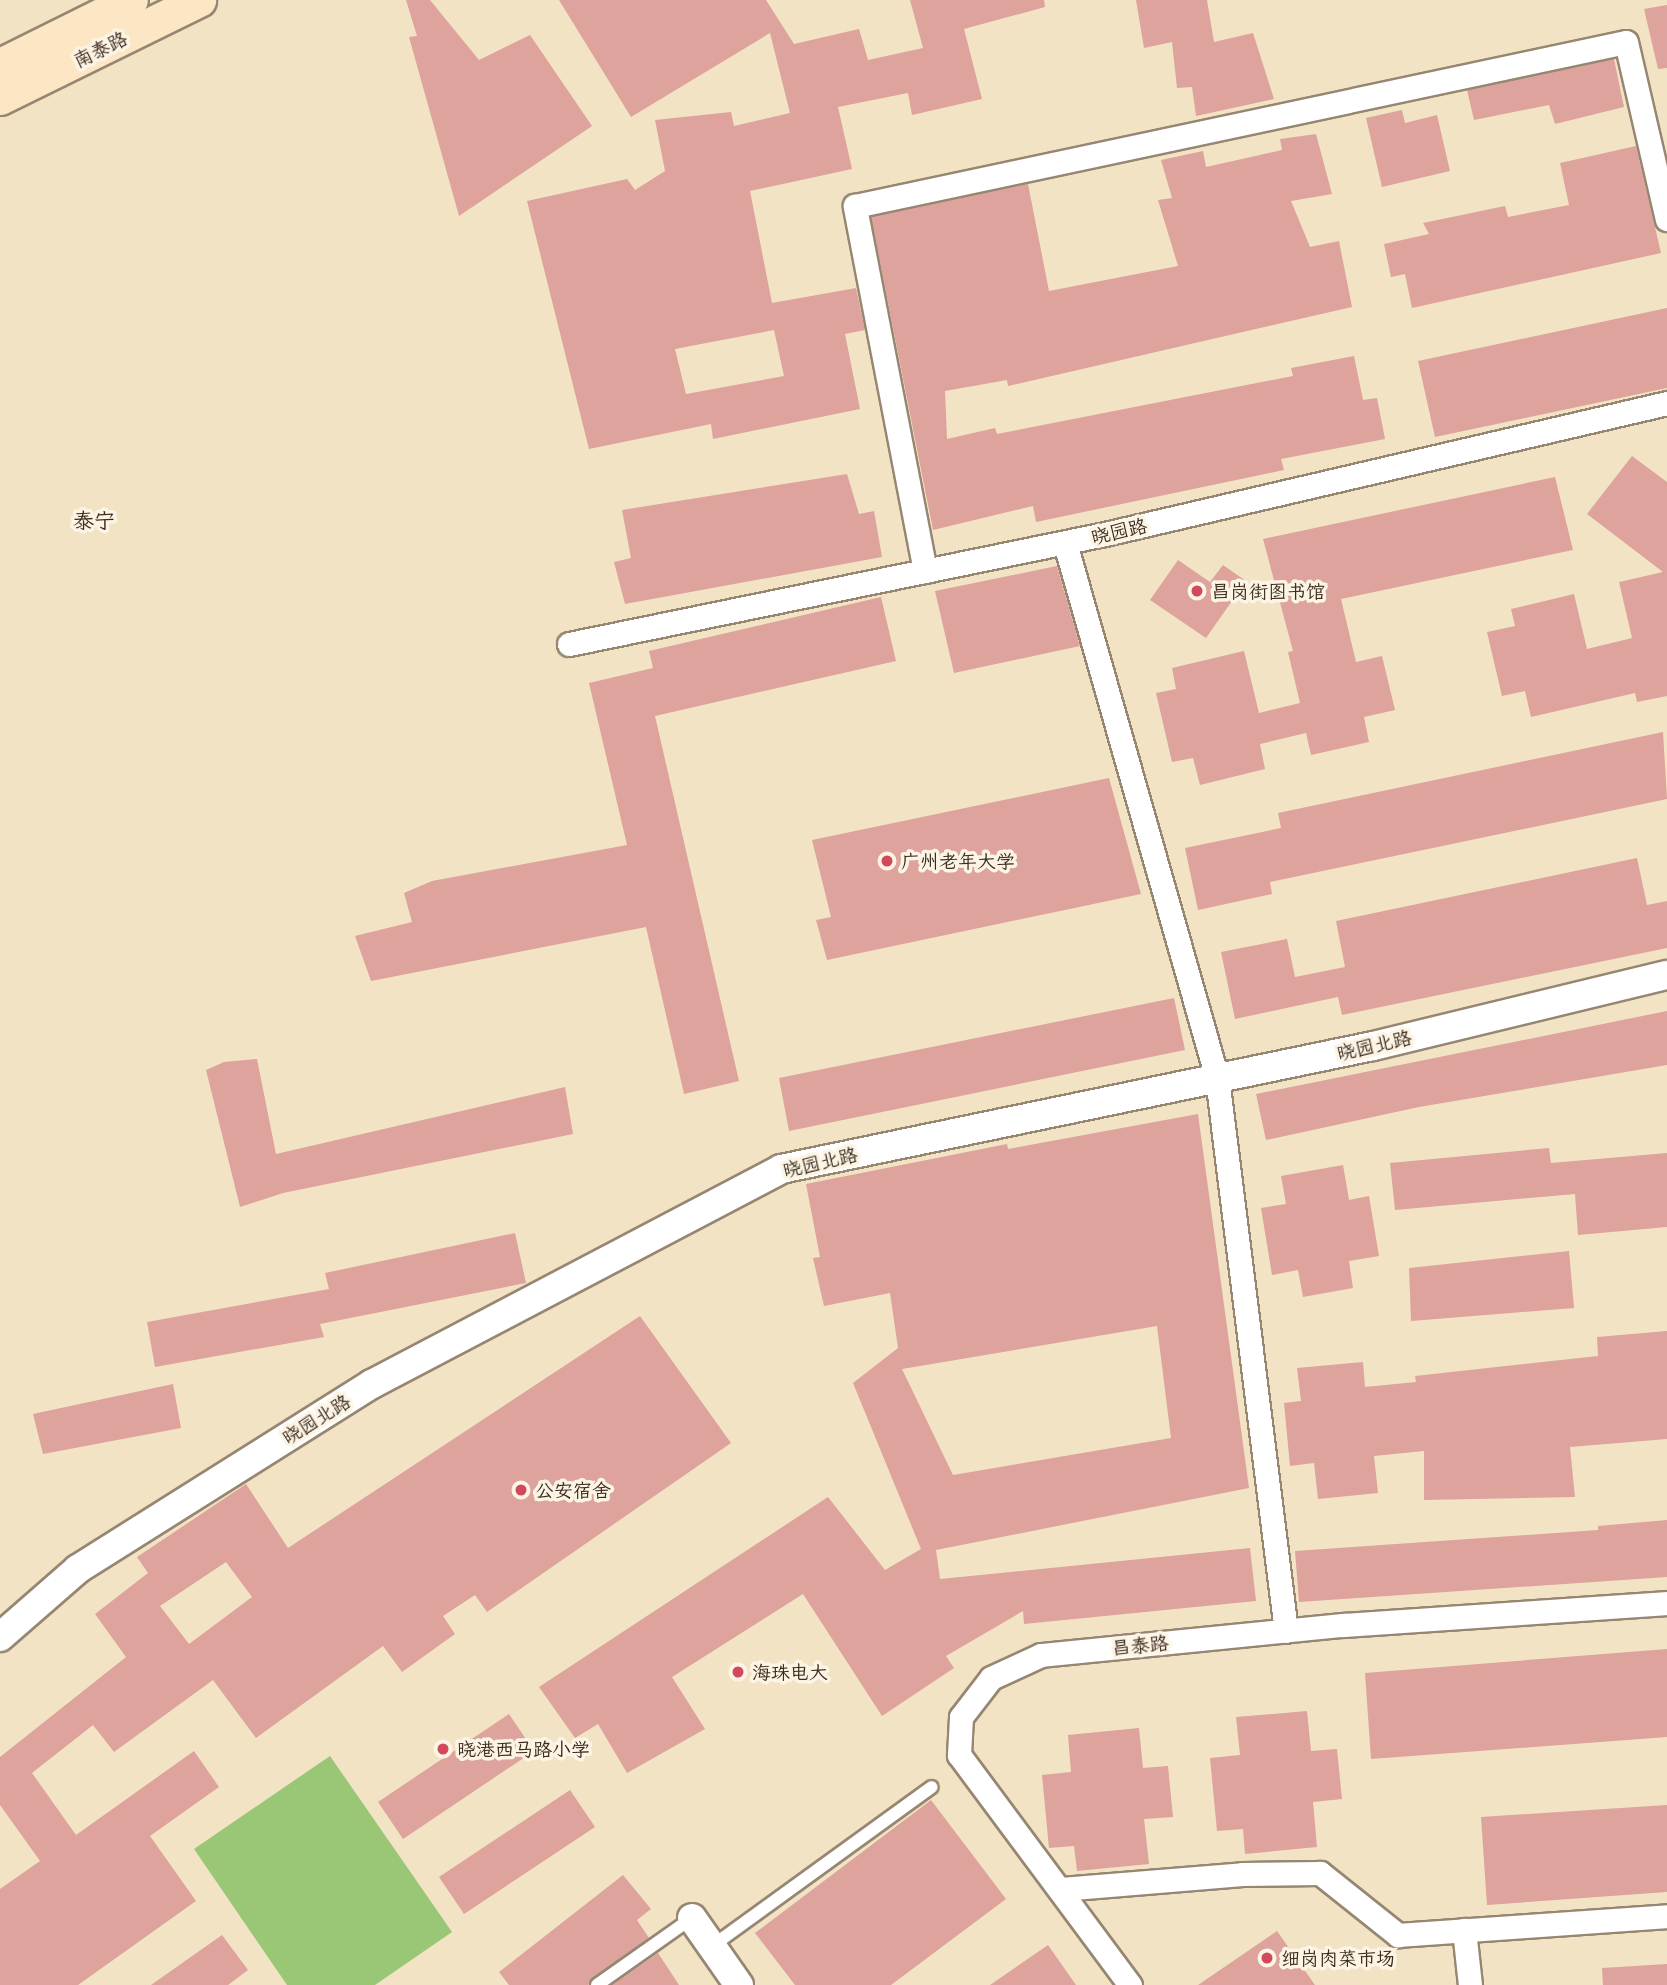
<!DOCTYPE html>
<html>
<head>
<meta charset="utf-8">
<style>
	body { margin:0 }
	#map { position:relative; width:1667px; height:1985px; overflow:hidden; background:#f2e3c5; font-family:Mali,"LXGW WenKai TC",sans-serif }
	div>[style] { position:absolute }
	.green>* { inset:0; background:#99c776 }
	.building>* { inset:0; background:#dda39c }
	.roads { filter:drop-shadow(2px 0 #968672) drop-shadow(-2px 0 #968672) drop-shadow(0 2px #968672) drop-shadow(0 -2px #968672) }
	.service>* { height:12px; margin:-6px; padding:0 6px; transform-origin:6px; border-radius:6px; background:#fff }
	.minor>* { height:23px; margin:-11.5px; padding:0 11.5px; transform-origin:11.5px; border-radius:11.5px; background:#fff }
	.tertiary>* { height:28px; margin:-14px; padding:0 14px; transform-origin:14px; border-radius:14px; background:#fff }
	.secondary>* { height:33px; margin:-16.5px; padding:0 16.5px; transform-origin:16.5px; border-radius:16.5px; background:#fce6c4 }
	.dots>* { width:19px; height:19px; translate:-50% -50%; box-sizing:border-box; border:4px solid #fcf5e5; border-radius:50% }
	span { translate:-50% -50%; white-space:nowrap; text-align:center; line-height:1.15; -webkit-text-stroke:7px #fcf5e5; paint-order:stroke }
	.street-label { font-size:19px; color:#3b2a1e }
	.poi-label { font-size:19px; color:#3b2a1e }
	.left { translate:0 -50%; text-align:left }
	.neighbourhood-label { font-size:21px; color:#3b2a1e }
</style>
</head>
<body>
<div id="map">
	<div class="green">
		<div style="clip-path:polygon(330px 1756px,452px 1932px,375px 1985px,287px 1985px,194px 1849px)"></div>
	</div>
	<div class="building">
		<div style="clip-path:polygon(406px 0,430px 0,479px 60px,530px 35px,592px 126px,459px 216px,409px 37px,417px 36px)"></div>
		<div style="clip-path:polygon(evenodd,559px 0,766px 0,794px 44px,859px 29px,868px 60px,923px 48px,910px 0,1044px 0,1045px 7px,964px 29px,982px 99px,912px 115px,908px 93px,838px 107px,852px 169px,750px 191px,772px 303px,856px 288px,865px 330px,845px 334px,860px 409px,713px 439px,711px 424px,589px 449px,527px 201px,627px 179px,635px 190px,665px 171px,655px 120px,731px 112px,734px 126px,790px 113px,770px 33px,631px 117px,559px 0,774px 330px,784px 376px,686px 394px,675px 349px,774px 330px)"></div>
		<div style="clip-path:polygon(1136px 0,1207px 0,1214px 42px,1253px 33px,1274px 99px,1196px 116px,1192px 87px,1177px 88px,1172px 42px,1144px 48px)"></div>
		<div style="clip-path:polygon(1667px 5px,1667px 68px,1658px 69px,1644px 9px)"></div>
		<div style="clip-path:polygon(1614px 59px,1624px 107px,1555px 124px,1549px 105px,1474px 120px,1467px 90px)"></div>
		<div style="clip-path:polygon(1402px 110px,1405px 123px,1437px 115px,1450px 171px,1382px 187px,1366px 118px)"></div>
		<div style="clip-path:polygon(1316px 134px,1332px 194px,1291px 201px,1310px 247px,1339px 241px,1352px 307px,1008px 386px,1007px 380px,945px 391px,947px 439px,995px 428px,997px 434px,1293px 376px,1291px 368px,1354px 356px,1363px 400px,1377px 398px,1385px 439px,1281px 459px,1284px 470px,1036px 522px,1033px 506px,933px 530px,871px 217px,1028px 184px,1049px 291px,1178px 266px,1158px 200px,1172px 198px,1161px 160px,1203px 151px,1206px 167px,1282px 150px,1280px 139px)"></div>
		<div style="clip-path:polygon(1636px 146px,1661px 253px,1412px 308px,1405px 274px,1391px 277px,1384px 244px,1429px 234px,1423px 223px,1505px 206px,1508px 217px,1569px 205px,1560px 163px)"></div>
		<div style="clip-path:polygon(1667px 308px,1667px 388px,1435px 437px,1418px 361px)"></div>
		<div style="clip-path:polygon(1632px 456px,1667px 482px,1667px 696px,1637px 702px,1635px 693px,1531px 717px,1525px 691px,1502px 696px,1487px 632px,1515px 626px,1511px 609px,1574px 594px,1587px 649px,1632px 638px,1619px 582px,1663px 572px,1587px 514px)"></div>
		<div style="clip-path:polygon(847px 474px,859px 514px,874px 511px,882px 557px,625px 604px,614px 562px,631px 558px,622px 510px)"></div>
		<div style="clip-path:polygon(1555px 477px,1573px 550px,1341px 599px,1356px 662px,1382px 656px,1395px 710px,1364px 717px,1369px 742px,1311px 755px,1306px 733px,1260px 744px,1265px 769px,1200px 785px,1193px 758px,1172px 762px,1156px 693px,1176px 689px,1172px 668px,1244px 651px,1259px 713px,1300px 703px,1288px 652px,1293px 651px,1263px 539px)"></div>
		<div style="clip-path:polygon(1178px 560px,1210px 582px,1223px 565px,1246px 581px,1206px 638px,1150px 600px)"></div>
		<div style="clip-path:polygon(1057px 566px,1080px 646px,954px 673px,935px 591px)"></div>
		<div style="clip-path:polygon(881px 597px,896px 661px,655px 716px,739px 1081px,684px 1094px,646px 927px,371px 981px,355px 936px,412px 922px,404px 893px,432px 881px,627px 845px,589px 683px,653px 668px,649px 651px)"></div>
		<div style="clip-path:polygon(1663px 732px,1667px 799px,1270px 882px,1272px 894px,1198px 910px,1185px 848px,1281px 828px,1278px 813px)"></div>
		<div style="clip-path:polygon(1109px 778px,1141px 894px,827px 960px,816px 920px,831px 917px,812px 840px)"></div>
		<div style="clip-path:polygon(1637px 858px,1647px 905px,1667px 901px,1667px 948px,1342px 1015px,1338px 997px,1235px 1019px,1221px 952px,1287px 939px,1295px 977px,1345px 967px,1336px 921px)"></div>
		<div style="clip-path:polygon(1174px 998px,1185px 1050px,789px 1131px,779px 1078px)"></div>
		<div style="clip-path:polygon(1667px 1011px,1667px 1065px,1419px 1107px,1266px 1140px,1256px 1094px)"></div>
		<div style="clip-path:polygon(257px 1059px,276px 1154px,565px 1087px,573px 1134px,283px 1193px,240px 1207px,206px 1070px,224px 1062px)"></div>
		<div style="clip-path:polygon(evenodd,1198px 1114px,1249px 1488px,936px 1550px,940px 1579px,1250px 1548px,1256px 1601px,1024px 1624px,1023px 1611px,946px 1656px,954px 1668px,882px 1716px,803px 1594px,672px 1677px,705px 1729px,627px 1773px,598px 1724px,575px 1738px,539px 1687px,828px 1497px,885px 1570px,921px 1549px,853px 1383px,898px 1348px,890px 1293px,824px 1306px,813px 1258px,820px 1257px,806px 1184px,1007px 1144px,1008px 1149px,1198px 1114px,1157px 1326px,1171px 1438px,953px 1475px,902px 1369px,1157px 1326px)"></div>
		<div style="clip-path:polygon(1549px 1148px,1551px 1163px,1667px 1153px,1667px 1227px,1578px 1235px,1575px 1194px,1395px 1210px,1390px 1163px)"></div>
		<div style="clip-path:polygon(1343px 1165px,1349px 1200px,1369px 1196px,1379px 1256px,1349px 1261px,1353px 1288px,1303px 1297px,1298px 1270px,1272px 1275px,1261px 1208px,1286px 1204px,1281px 1176px)"></div>
		<div style="clip-path:polygon(515px 1233px,526px 1283px,320px 1324px,324px 1337px,155px 1367px,147px 1322px,329px 1289px,325px 1273px)"></div>
		<div style="clip-path:polygon(1569px 1251px,1574px 1308px,1411px 1321px,1409px 1268px)"></div>
		<div style="clip-path:polygon(evenodd,640px 1316px,731px 1443px,487px 1612px,475px 1595px,443px 1616px,455px 1634px,402px 1672px,383px 1646px,256px 1738px,213px 1680px,114px 1752px,93px 1725px,32px 1773px,76px 1835px,194px 1751px,219px 1787px,150px 1836px,196px 1901px,78px 1985px,0 1985px,0 1889px,40px 1861px,0 1805px,0 1757px,126px 1657px,95px 1614px,148px 1573px,137px 1557px,246px 1484px,288px 1548px,640px 1316px,226px 1562px,252px 1597px,189px 1644px,160px 1606px,226px 1562px)"></div>
		<div style="clip-path:polygon(1667px 1331px,1667px 1439px,1570px 1447px,1575px 1497px,1424px 1500px,1424px 1451px,1374px 1456px,1378px 1493px,1318px 1499px,1314px 1463px,1290px 1466px,1284px 1403px,1301px 1401px,1297px 1368px,1363px 1362px,1365px 1387px,1416px 1382px,1415px 1376px,1598px 1356px,1597px 1337px)"></div>
		<div style="clip-path:polygon(173px 1384px,181px 1428px,43px 1454px,33px 1414px)"></div>
		<div style="clip-path:polygon(1667px 1520px,1667px 1577px,1299px 1602px,1295px 1551px,1598px 1530px,1598px 1526px)"></div>
		<div style="clip-path:polygon(1667px 1649px,1667px 1737px,1371px 1759px,1365px 1673px)"></div>
		<div style="clip-path:polygon(1307px 1711px,1311px 1751px,1337px 1749px,1342px 1799px,1313px 1802px,1317px 1847px,1245px 1854px,1243px 1829px,1217px 1831px,1210px 1758px,1240px 1755px,1236px 1717px)"></div>
		<div style="clip-path:polygon(509px 1714px,534px 1751px,403px 1839px,378px 1802px)"></div>
		<div style="clip-path:polygon(1139px 1728px,1143px 1768px,1168px 1766px,1173px 1817px,1144px 1819px,1149px 1864px,1077px 1871px,1074px 1846px,1049px 1848px,1042px 1775px,1071px 1772px,1068px 1735px)"></div>
		<div style="clip-path:polygon(570px 1790px,595px 1827px,464px 1914px,439px 1877px)"></div>
		<div style="clip-path:polygon(931px 1800px,1006px 1899px,891px 1985px,795px 1985px,755px 1933px)"></div>
		<div style="clip-path:polygon(1667px 1805px,1667px 1892px,1487px 1905px,1481px 1817px)"></div>
		<div style="clip-path:polygon(623px 1875px,651px 1909px,637px 1920px,649px 1938px,588px 1985px,509px 1985px,499px 1972px)"></div>
		<div style="clip-path:polygon(1277px 1931px,1315px 1985px,1198px 1985px)"></div>
		<div style="clip-path:polygon(222px 1935px,248px 1970px,228px 1985px,151px 1985px)"></div>
		<div style="clip-path:polygon(1048px 1945px,1076px 1985px,990px 1985px)"></div>
		<div style="clip-path:polygon(658px 1953px,679px 1985px,612px 1985px)"></div>
		<div style="clip-path:polygon(1667px 1964px,1667px 1985px,1603px 1985px,1602px 1968px)"></div>
	</div>
	<div class="roads">
		<div class="service">
			<div style="left:712px;top:1946px;width:271px;rotate:-35.9deg"></div>
			<div style="left:597px;top:1985px;width:116px;rotate:-35.2deg"></div>
		</div>
		<div class="minor">
			<div style="left:1065px;top:543px;width:556px;rotate:74.14deg"></div>
			<div style="left:1217px;top:1078px;width:557px;rotate:82.89deg"></div>
			<div style="left:925px;top:571px;width:372px;rotate:-100.9deg"></div>
			<div style="left:855px;top:206px;width:788px;rotate:-12.01deg"></div>
			<div style="left:1626px;top:42px;width:182px;rotate:77deg"></div>
			<div style="left:569px;top:644px;width:547px;rotate:-11.6deg"></div>
			<div style="left:1105px;top:534px;width:577px;rotate:-13.12deg"></div>
			<div style="left:1061px;top:1889px;width:182px;rotate:-4.7deg"></div>
			<div style="left:1242px;top:1874px;width:78px;rotate:-0.7deg"></div>
			<div style="left:1320px;top:1873px;width:100px;rotate:38.5deg"></div>
			<div style="left:1398px;top:1935px;width:270px;rotate:-4deg"></div>
			<div style="left:1464px;top:1930px;width:55px;rotate:83.8deg"></div>
			<div style="left:1130px;top:1985px;width:287px;rotate:-126.6deg"></div>
			<div style="left:959px;top:1755px;width:38px;rotate:-87deg"></div>
			<div style="left:961px;top:1717px;width:49px;rotate:-52.4deg"></div>
			<div style="left:991px;top:1678px;width:55px;rotate:-24.7deg"></div>
			<div style="left:1041px;top:1655px;width:304px;rotate:-5.7deg"></div>
			<div style="left:1344px;top:1625px;width:324px;rotate:-3.9deg"></div>
		</div>
		<div class="tertiary">
			<div style="left:0;top:1637px;width:103px;rotate:-41.1deg"></div>
			<div style="left:78px;top:1569px;width:347px;rotate:-32.2deg"></div>
			<div style="left:372px;top:1384px;width:462px;rotate:-27.7deg"></div>
			<div style="left:781px;top:1169px;width:605px;rotate:-11.74deg"></div>
			<div style="left:1373px;top:1046px;width:302px;rotate:-13.6deg"></div>
			<div style="left:692px;top:1918px;width:82px;rotate:55deg"></div>
		</div>
		<div class="secondary">
			<div style="left:0;top:65px;width:146px;rotate:-26.4deg"></div>
			<div style="left:0;top:98px;width:222px;rotate:-26.2deg"></div>
		</div>
	</div>
	<div class="dots">
		<div style="left:1197px;top:591px;background:#d1495b"></div>
		<div style="left:887px;top:861px;background:#d1495b"></div>
		<div style="left:521px;top:1490px;background:#d1495b"></div>
		<div style="left:738px;top:1672px;background:#d1495b"></div>
		<div style="left:443px;top:1749px;background:#d1495b"></div>
		<div style="left:1267px;top:1958px;background:#d1495b"></div>
	</div>
	<div class="street-label">
		<span style="left:100px;top:49px;rotate:-26deg">南泰路</span>
		<span style="left:1119px;top:531px;rotate:-13deg">晓园路</span>
		<span style="left:1374px;top:1045px;rotate:-13deg">晓园北路</span>
		<span style="left:820px;top:1162px;rotate:-13deg">晓园北路</span>
		<span style="left:316px;top:1419px;rotate:-32deg">晓园北路</span>
		<span style="left:1140px;top:1645px;rotate:-6deg">昌泰路</span>
	</div>
	<div class="poi-label">
		<span class="left" style="left:1211px;top:591px">昌岗街图书馆</span>
		<span class="left" style="left:901px;top:861px">广州老年大学</span>
		<span class="left" style="left:535px;top:1490px">公安宿舍</span>
		<span class="left" style="left:752px;top:1672px">海珠电大</span>
		<span class="left" style="left:457px;top:1749px">晓港西马路小学</span>
		<span class="left" style="left:1281px;top:1958px">细岗肉菜市场</span>
	</div>
	<div class="neighbourhood-label">
		<span style="left:94px;top:520px">泰宁</span>
	</div>
</div>
</body>
</html>
